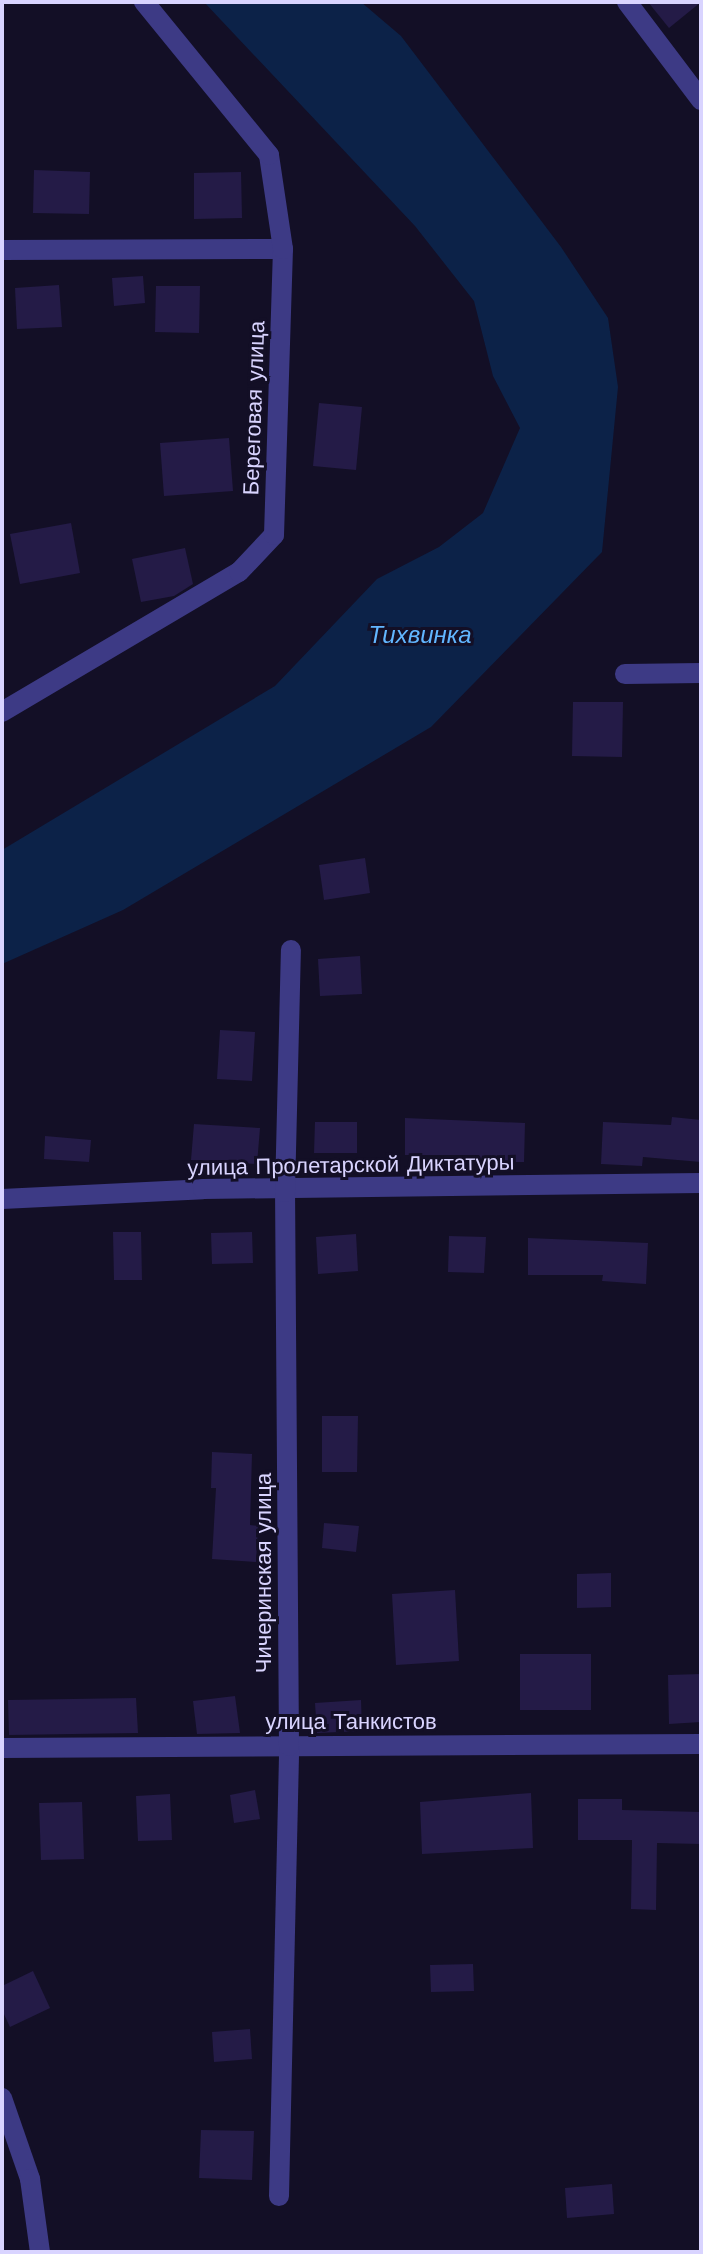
<!DOCTYPE html>
<html>
<head>
<meta charset="utf-8">
<style>
	body { margin:0 }
	#map { position:relative; width:703px; height:2254px; overflow:hidden; background:#130f26; font-family:"Work Sans",sans-serif }
	div>[style] { position:absolute }
	.water>* { inset:0; background:#0c2248 }
	.building>* { inset:0; background:#241b47 }
	.minor>* { height:20px; margin:-10px; padding:0 10px; transform-origin:10px; border-radius:10px; background:#3d3a85 }
	span { translate:-50% -50%; white-space:nowrap; text-align:center; line-height:1.15; -webkit-text-stroke:6px #130f26; paint-order:stroke }
	.street-label { font-size:22px; color:#d9d4ff }
	.water-label { font-size:24px; color:#62b6ff; font-style:italic }
	.frame { position:absolute; inset:0; border:4px solid #d9d4ff; pointer-events:none }
</style>
</head>
<body>
<div id="map">
	<div class="water">
		<div style="clip-path:polygon(204px 2px,361px 2px,401px 36px,561px 247px,608px 318px,618px 387px,602px 552px,431px 727px,123px 910px,2px 964px,2px 850px,275px 686px,377px 579px,439px 547px,483px 513px,520px 428px,493px 376px,474px 301px,415px 226px)"></div>
	</div>
	<div class="building">
		<div style="clip-path:polygon(648px 2px,701px 2px,669px 28px)"></div>
		<div style="clip-path:polygon(34px 170px,90px 172px,89px 214px,33px 213px)"></div>
		<div style="clip-path:polygon(241px 172px,242px 218px,194px 219px,194px 173px)"></div>
		<div style="clip-path:polygon(143px 276px,145px 303px,114px 306px,112px 278px)"></div>
		<div style="clip-path:polygon(59px 285px,62px 327px,17px 329px,15px 288px)"></div>
		<div style="clip-path:polygon(156px 286px,200px 286px,199px 333px,155px 332px)"></div>
		<div style="clip-path:polygon(319px 403px,362px 407px,356px 470px,313px 466px)"></div>
		<div style="clip-path:polygon(229px 438px,233px 491px,164px 496px,160px 443px)"></div>
		<div style="clip-path:polygon(71px 523px,80px 573px,20px 584px,10px 534px)"></div>
		<div style="clip-path:polygon(185px 548px,193px 584px,174px 596px,141px 602px,132px 559px)"></div>
		<div style="clip-path:polygon(573px 702px,623px 702px,622px 757px,572px 756px)"></div>
		<div style="clip-path:polygon(365px 858px,370px 893px,324px 900px,319px 865px)"></div>
		<div style="clip-path:polygon(360px 956px,362px 994px,320px 996px,318px 959px)"></div>
		<div style="clip-path:polygon(220px 1030px,255px 1032px,252px 1081px,217px 1079px)"></div>
		<div style="clip-path:polygon(672px 1117px,701px 1120px,701px 1162px,643px 1157px,642px 1166px,601px 1164px,603px 1122px,671px 1125px)"></div>
		<div style="clip-path:polygon(405px 1118px,525px 1123px,524px 1162px,479px 1162px,479px 1155px,405px 1155px)"></div>
		<div style="clip-path:polygon(315px 1122px,357px 1122px,357px 1153px,314px 1153px)"></div>
		<div style="clip-path:polygon(194px 1124px,260px 1128px,257px 1164px,191px 1160px)"></div>
		<div style="clip-path:polygon(45px 1136px,91px 1140px,89px 1162px,44px 1159px)"></div>
		<div style="clip-path:polygon(113px 1232px,141px 1232px,142px 1280px,114px 1280px)"></div>
		<div style="clip-path:polygon(252px 1232px,253px 1263px,212px 1264px,211px 1233px)"></div>
		<div style="clip-path:polygon(356px 1234px,358px 1271px,318px 1274px,316px 1237px)"></div>
		<div style="clip-path:polygon(449px 1236px,486px 1237px,484px 1273px,448px 1272px)"></div>
		<div style="clip-path:polygon(528px 1238px,648px 1243px,646px 1284px,602px 1281px,603px 1275px,528px 1275px)"></div>
		<div style="clip-path:polygon(322px 1416px,358px 1416px,357px 1472px,322px 1472px)"></div>
		<div style="clip-path:polygon(212px 1452px,252px 1454px,250px 1525px,258px 1526px,256px 1562px,212px 1559px,216px 1488px,211px 1488px)"></div>
		<div style="clip-path:polygon(324px 1523px,359px 1526px,356px 1552px,322px 1548px)"></div>
		<div style="clip-path:polygon(611px 1573px,611px 1607px,577px 1608px,577px 1574px)"></div>
		<div style="clip-path:polygon(455px 1590px,459px 1661px,396px 1665px,392px 1594px)"></div>
		<div style="clip-path:polygon(520px 1654px,591px 1654px,591px 1710px,520px 1710px)"></div>
		<div style="clip-path:polygon(701px 1674px,701px 1722px,669px 1724px,668px 1675px)"></div>
		<div style="clip-path:polygon(235px 1696px,240px 1733px,197px 1734px,193px 1701px)"></div>
		<div style="clip-path:polygon(136px 1698px,138px 1733px,9px 1735px,8px 1700px)"></div>
		<div style="clip-path:polygon(361px 1700px,362px 1731px,317px 1733px,315px 1703px)"></div>
		<div style="clip-path:polygon(255px 1790px,260px 1819px,234px 1823px,230px 1795px)"></div>
		<div style="clip-path:polygon(531px 1793px,533px 1848px,422px 1854px,420px 1802px)"></div>
		<div style="clip-path:polygon(170px 1794px,172px 1840px,138px 1841px,136px 1796px)"></div>
		<div style="clip-path:polygon(578px 1799px,622px 1799px,622px 1810px,701px 1812px,701px 1844px,657px 1843px,656px 1910px,631px 1909px,632px 1840px,578px 1840px)"></div>
		<div style="clip-path:polygon(82px 1802px,84px 1859px,41px 1860px,39px 1803px)"></div>
		<div style="clip-path:polygon(473px 1964px,474px 1991px,431px 1992px,430px 1965px)"></div>
		<div style="clip-path:polygon(33px 1971px,50px 2008px,10px 2027px,2px 2010px,2px 1986px)"></div>
		<div style="clip-path:polygon(250px 2029px,252px 2059px,214px 2062px,212px 2032px)"></div>
		<div style="clip-path:polygon(201px 2130px,254px 2131px,252px 2180px,199px 2178px)"></div>
		<div style="clip-path:polygon(612px 2184px,614px 2214px,567px 2218px,565px 2188px)"></div>
	</div>
	<div class="minor">
		<div style="left:627px;top:2px;width:123px;rotate:52.9deg"></div>
		<div style="left:2px;top:250px;width:281px;rotate:-0.2deg"></div>
		<div style="left:625px;top:674px;width:76px;rotate:-0.8deg"></div>
		<div style="left:2px;top:712px;width:275px;rotate:-30.6deg"></div>
		<div style="left:239px;top:572px;width:51px;rotate:-46.6deg"></div>
		<div style="left:274px;top:535px;width:286px;rotate:-88.2deg"></div>
		<div style="left:283px;top:249px;width:95px;rotate:-98.5deg"></div>
		<div style="left:269px;top:155px;width:198px;rotate:-129.2deg"></div>
		<div style="left:2px;top:1199px;width:201px;rotate:-2.8deg"></div>
		<div style="left:203px;top:1189px;width:498px;rotate:-0.7deg"></div>
		<div style="left:2px;top:1748px;width:699px;rotate:-0.33deg"></div>
		<div style="left:2px;top:2098px;width:86px;rotate:70.9deg"></div>
		<div style="left:30px;top:2179px;width:74px;rotate:82.2deg"></div>
		<div style="left:279px;top:2196px;width:450px;rotate:-88.7deg"></div>
		<div style="left:289px;top:1746px;width:554px;rotate:-90.41deg"></div>
		<div style="left:285px;top:1192px;width:242px;rotate:-88.6deg"></div>
	</div>
	<div class="street-label">
		<span style="left:254px;top:408px;rotate:-88deg">Береговая улица</span>
		<span style="left:351px;top:1165px;rotate:-1deg">улица Пролетарской Диктатуры</span>
		<span style="left:264px;top:1573px;rotate:-90deg">Чичеринская улица</span>
		<span style="left:351px;top:1722px">улица Танкистов</span>
	</div>
	<div class="water-label">
		<span style="left:420px;top:636px">Тихвинка</span>
	</div>
	<div class="frame"></div>
</div>
</body>
</html>
